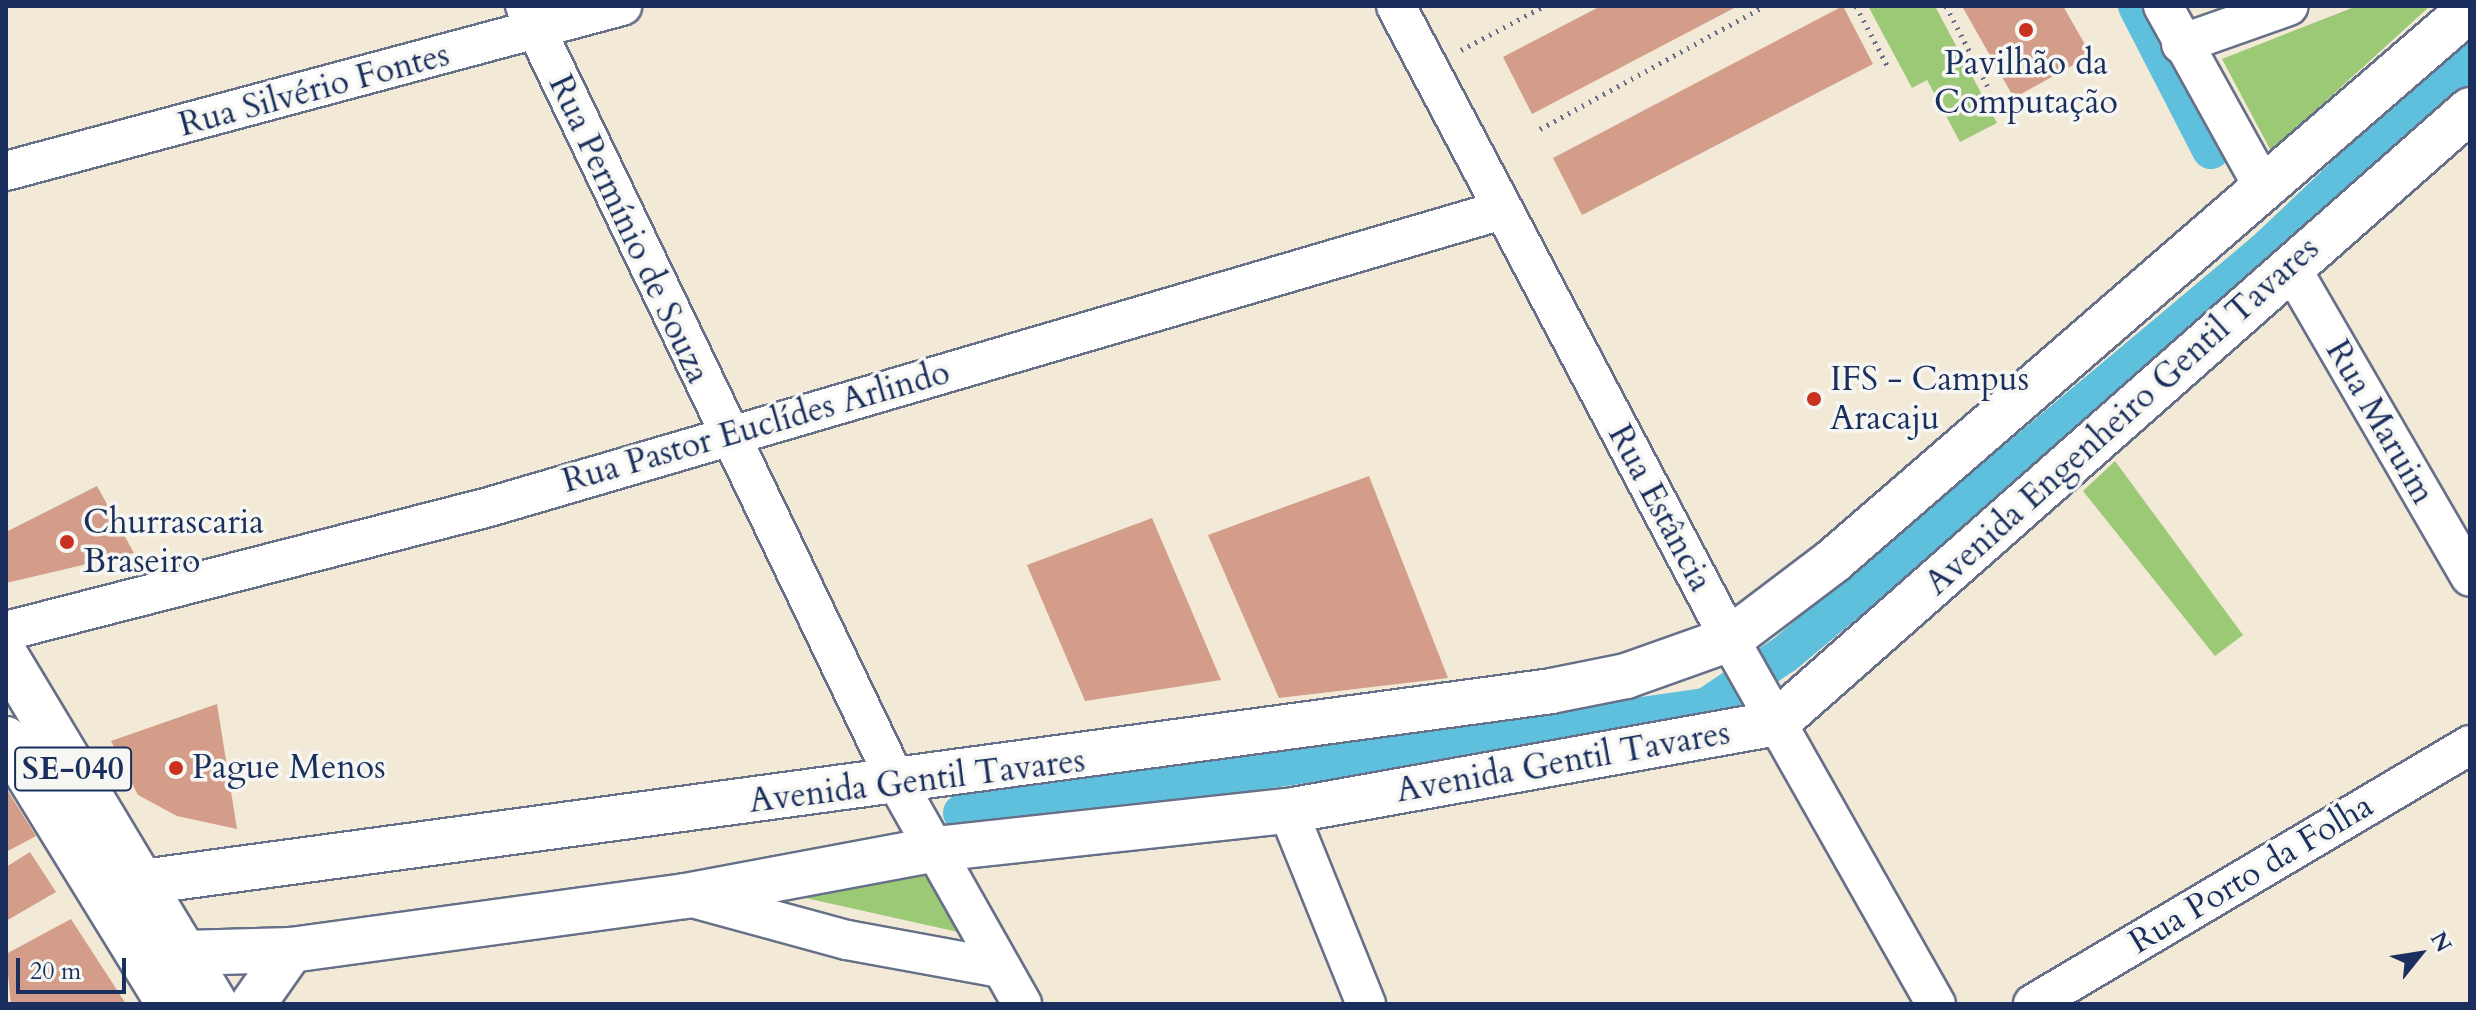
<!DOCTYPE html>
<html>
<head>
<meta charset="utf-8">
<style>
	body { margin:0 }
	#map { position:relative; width:2476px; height:1010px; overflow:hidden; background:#f2e9d7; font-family:Cardo,serif }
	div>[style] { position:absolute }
	.green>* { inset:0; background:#9cc976 }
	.canal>* { height:38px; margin:-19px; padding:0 19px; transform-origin:19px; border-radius:19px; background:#5fc0dd }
	.building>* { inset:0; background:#d39d8a }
	.path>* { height:5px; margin-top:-2.5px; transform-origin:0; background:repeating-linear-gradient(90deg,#667088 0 2px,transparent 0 8px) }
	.roads { filter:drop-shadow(2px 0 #667088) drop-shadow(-2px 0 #667088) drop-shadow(0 2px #667088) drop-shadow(0 -2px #667088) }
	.street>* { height:38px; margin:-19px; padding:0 19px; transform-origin:19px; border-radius:19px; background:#fff }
	.secondary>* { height:44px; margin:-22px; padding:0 22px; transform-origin:22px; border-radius:22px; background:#fff }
	.primary>* { height:44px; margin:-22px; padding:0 22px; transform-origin:22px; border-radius:22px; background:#fff }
	.dots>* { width:22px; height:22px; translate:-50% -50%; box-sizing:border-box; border:4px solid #f6f6f2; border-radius:50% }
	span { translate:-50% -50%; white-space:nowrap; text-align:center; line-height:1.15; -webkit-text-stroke:7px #f6f6f2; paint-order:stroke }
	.shield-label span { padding:2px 6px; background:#f6f6f2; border:2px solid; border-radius:6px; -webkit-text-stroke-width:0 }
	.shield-label { font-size:32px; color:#1b2f5e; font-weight:700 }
	.poi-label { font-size:34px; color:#1b2f5e }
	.left { translate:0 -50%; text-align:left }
	.street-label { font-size:34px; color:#1b2f5e }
	.frame { position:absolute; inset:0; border:8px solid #1b2f5e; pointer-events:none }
	.north { position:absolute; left:2380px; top:914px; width:80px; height:80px; -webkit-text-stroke:6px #f6f6f2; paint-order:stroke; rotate:60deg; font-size:22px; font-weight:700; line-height:32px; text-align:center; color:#1b2f5e }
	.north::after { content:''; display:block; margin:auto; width:28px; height:36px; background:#1b2f5e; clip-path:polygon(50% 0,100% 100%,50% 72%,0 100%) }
	.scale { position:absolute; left:16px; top:958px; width:110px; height:36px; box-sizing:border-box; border:4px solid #1b2f5e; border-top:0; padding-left:10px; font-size:24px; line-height:28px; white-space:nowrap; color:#1b2f5e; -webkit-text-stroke:6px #f6f6f2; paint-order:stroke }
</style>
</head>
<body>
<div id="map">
	<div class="green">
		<div style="clip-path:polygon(1868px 6px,1935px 6px,1997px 123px,1960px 142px,1927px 80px,1912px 88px)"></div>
		<div style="clip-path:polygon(2357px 6px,2430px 6px,2271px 151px,2222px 59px)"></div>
		<div style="clip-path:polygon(2115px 461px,2243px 635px,2215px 656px,2083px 491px)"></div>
		<div style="clip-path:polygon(933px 861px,976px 936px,756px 887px)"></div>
	</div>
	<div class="canal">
		<div style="left:2137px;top:6px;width:162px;rotate:62.8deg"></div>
		<div style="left:962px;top:813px;width:752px;rotate:-8.11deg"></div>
		<div style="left:1706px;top:707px;width:95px;rotate:-33.9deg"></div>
		<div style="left:1785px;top:654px;width:625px;rotate:-40.01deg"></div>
		<div style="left:2264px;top:252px;width:284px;rotate:-43.4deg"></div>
	</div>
	<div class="building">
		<div style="clip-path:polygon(1601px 6px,1738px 6px,1532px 114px,1503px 57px)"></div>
		<div style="clip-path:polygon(1843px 6px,1873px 64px,1582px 215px,1553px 158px)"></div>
		<div style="clip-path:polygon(1962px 6px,2063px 6px,2091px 55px,2014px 98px)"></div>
		<div style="clip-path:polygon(1369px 476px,1448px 678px,1279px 698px,1208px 535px)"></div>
		<div style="clip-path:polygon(97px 486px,134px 553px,6px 583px,6px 532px)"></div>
		<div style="clip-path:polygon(1152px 518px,1221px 680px,1085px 701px,1027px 565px)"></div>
		<div style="clip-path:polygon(217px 704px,237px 829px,177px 816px,138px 795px,111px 741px)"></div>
		<div style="clip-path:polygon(6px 788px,36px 836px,6px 852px)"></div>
		<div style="clip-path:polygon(30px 852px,56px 892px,6px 921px,6px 867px)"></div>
		<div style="clip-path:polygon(71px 919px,126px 1004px,11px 1004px,6px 954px)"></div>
	</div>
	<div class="path">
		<div style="left:1856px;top:6px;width:69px;rotate:62.3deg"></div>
		<div style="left:1946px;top:6px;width:96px;rotate:62.6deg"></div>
		<div style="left:1461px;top:50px;width:94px;rotate:-27.9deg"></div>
		<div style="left:1540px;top:129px;width:256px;rotate:-28.7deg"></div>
	</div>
	<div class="roads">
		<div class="street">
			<div style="left:525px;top:6px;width:859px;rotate:64.42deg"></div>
			<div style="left:896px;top:781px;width:256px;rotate:60.5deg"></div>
			<div style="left:1396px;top:6px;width:727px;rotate:62.2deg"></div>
			<div style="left:1735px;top:649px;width:408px;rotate:60.5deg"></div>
			<div style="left:2163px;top:6px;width:210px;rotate:61deg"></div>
			<div style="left:2181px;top:44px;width:114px;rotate:-19.4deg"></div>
			<div style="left:6px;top:171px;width:638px;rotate:-15deg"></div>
			<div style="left:2290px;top:266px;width:359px;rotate:59.9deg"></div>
			<div style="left:6px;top:631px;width:499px;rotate:-14.4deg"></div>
			<div style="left:489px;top:507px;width:1056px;rotate:-16.34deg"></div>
			<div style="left:1288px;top:811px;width:208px;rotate:68deg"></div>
			<div style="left:685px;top:896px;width:168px;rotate:15.2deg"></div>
			<div style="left:847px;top:940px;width:156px;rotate:10.4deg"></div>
			<div style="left:2033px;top:1004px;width:508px;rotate:-30.65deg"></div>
		</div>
		<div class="secondary">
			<div style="left:106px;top:887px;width:1458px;rotate:-7.72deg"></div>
			<div style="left:1551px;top:691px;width:76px;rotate:-11.3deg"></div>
			<div style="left:1626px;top:676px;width:110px;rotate:-19.6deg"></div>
			<div style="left:1730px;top:639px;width:129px;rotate:-37.1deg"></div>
			<div style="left:1833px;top:561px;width:843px;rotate:-40.91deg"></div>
			<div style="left:149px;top:954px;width:142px;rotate:-1.6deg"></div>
			<div style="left:291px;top:950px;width:398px;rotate:-7.8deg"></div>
			<div style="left:685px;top:896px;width:255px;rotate:-10.6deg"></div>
			<div style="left:936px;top:849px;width:354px;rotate:-6.2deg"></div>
			<div style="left:1288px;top:811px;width:496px;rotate:-10.2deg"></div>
			<div style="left:1776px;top:723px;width:926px;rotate:-41.45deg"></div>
		</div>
		<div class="primary">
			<div style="left:6px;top:656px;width:406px;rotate:59deg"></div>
			<div style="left:6px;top:739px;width:311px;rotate:58.4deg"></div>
			<div style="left:253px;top:1004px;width:66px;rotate:-54.9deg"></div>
		</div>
	</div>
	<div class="dots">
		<div style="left:2026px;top:30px;background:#c8321e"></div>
		<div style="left:1814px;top:399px;background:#c8321e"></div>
		<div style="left:67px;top:542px;background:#c8321e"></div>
		<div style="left:176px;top:768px;background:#c8321e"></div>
	</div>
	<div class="shield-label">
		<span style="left:73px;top:769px">SE-040</span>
	</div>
	<div class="poi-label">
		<span style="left:2026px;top:83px">Pavilhão da<br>Computação</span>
		<span class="left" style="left:1830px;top:399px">IFS - Campus<br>Aracaju</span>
		<span class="left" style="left:83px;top:542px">Churrascaria<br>Braseiro</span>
		<span class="left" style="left:192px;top:768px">Pague Menos</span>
	</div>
	<div class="street-label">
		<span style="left:314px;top:90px;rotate:-15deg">Rua Silvério Fontes</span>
		<span style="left:629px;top:229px;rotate:65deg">Rua Permínio de Souza</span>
		<span style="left:2122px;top:416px;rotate:-42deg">Avenida Engenheiro Gentil Tavares</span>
		<span style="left:2380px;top:422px;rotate:60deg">Rua Maruim</span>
		<span style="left:756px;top:427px;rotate:-16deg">Rua Pastor Euclídes Arlindo</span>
		<span style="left:1660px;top:508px;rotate:62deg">Rua Estância</span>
		<span style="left:1563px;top:762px;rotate:-10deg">Avenida Gentil Tavares</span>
		<span style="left:917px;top:781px;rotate:-7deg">Avenida Gentil Tavares</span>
		<span style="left:2251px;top:874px;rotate:-31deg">Rua Porto da Folha</span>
	</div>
	<div class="frame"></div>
	<div class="north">N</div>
	<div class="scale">20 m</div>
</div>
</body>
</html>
